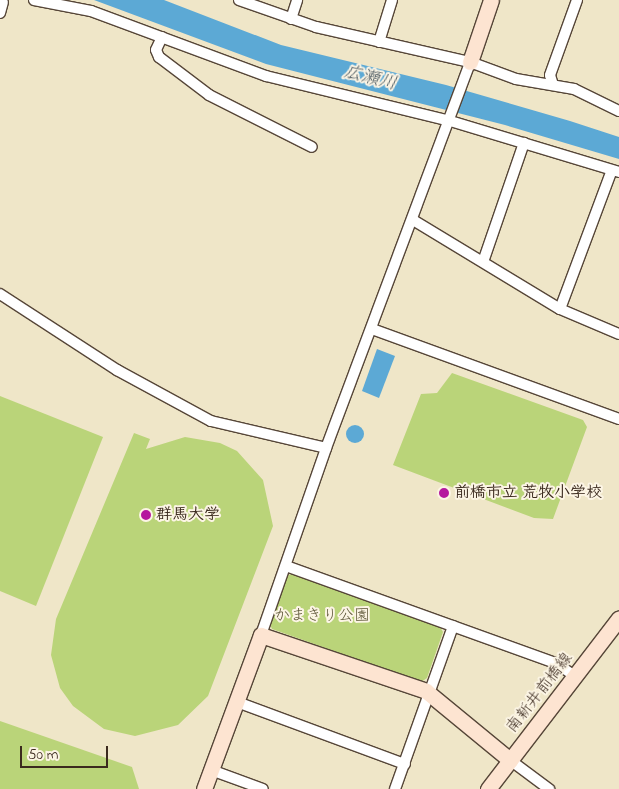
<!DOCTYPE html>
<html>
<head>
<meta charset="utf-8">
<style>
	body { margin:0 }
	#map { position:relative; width:619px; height:789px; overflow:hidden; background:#efe6c8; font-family:"Indie Flower","Klee One",sans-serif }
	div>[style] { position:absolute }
	.green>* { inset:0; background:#bad479 }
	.water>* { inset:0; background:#5ca9d5 }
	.round { border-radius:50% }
	.roads { filter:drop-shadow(1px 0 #564638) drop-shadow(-1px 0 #564638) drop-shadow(0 1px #564638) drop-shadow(0 -1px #564638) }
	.street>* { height:10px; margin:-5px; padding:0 5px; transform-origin:5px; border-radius:5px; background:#fff }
	.secondary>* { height:15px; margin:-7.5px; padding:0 7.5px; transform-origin:7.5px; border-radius:7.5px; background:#fde4d1 }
	.dots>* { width:14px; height:14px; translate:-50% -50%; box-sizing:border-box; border:2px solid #fcf5e5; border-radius:50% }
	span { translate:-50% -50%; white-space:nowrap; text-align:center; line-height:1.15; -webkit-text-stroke:4px #fcf5e5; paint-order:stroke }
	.poi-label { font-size:16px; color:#3b2a1e; font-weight:700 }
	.left { translate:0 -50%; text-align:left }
	.park-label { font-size:16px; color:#5b5435 }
	.street-label { font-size:16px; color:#3b2a1e }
	.water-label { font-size:18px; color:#47565e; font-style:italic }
	.scale { position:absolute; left:20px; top:746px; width:88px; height:22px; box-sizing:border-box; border:2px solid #3b2a1e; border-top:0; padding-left:6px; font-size:15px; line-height:18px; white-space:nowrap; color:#3b2a1e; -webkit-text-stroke:4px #fcf5e5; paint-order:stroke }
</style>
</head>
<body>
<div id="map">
	<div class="green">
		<div style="clip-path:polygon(452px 373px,583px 420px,587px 427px,553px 519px,534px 518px,393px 465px,421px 394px,437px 393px)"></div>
		<div style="clip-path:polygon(0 396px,103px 437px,36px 606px,0 591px)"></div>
		<div style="clip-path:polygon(134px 433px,150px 439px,146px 449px,185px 437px,220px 443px,237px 451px,263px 480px,273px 526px,208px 696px,178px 725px,135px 736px,104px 729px,73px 706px,60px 688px,51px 655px,56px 619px)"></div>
		<div style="clip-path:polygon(293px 574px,440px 627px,443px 632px,427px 678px,421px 682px,272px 629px,269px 622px,288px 575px)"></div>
		<div style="clip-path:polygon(0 721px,132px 767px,139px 789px,0 789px)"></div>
	</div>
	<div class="water">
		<div style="clip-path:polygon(94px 0,164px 0,281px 45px,446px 85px,570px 121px,619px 137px,619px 159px,505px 125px,266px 64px)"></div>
		<div style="clip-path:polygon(377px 349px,395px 356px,379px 398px,362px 391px)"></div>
		<div class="round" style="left:346px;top:425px;width:18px;height:18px"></div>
	</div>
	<div class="roads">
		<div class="street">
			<div style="left:34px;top:0;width:58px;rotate:10.9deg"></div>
			<div style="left:91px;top:11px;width:187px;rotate:20.4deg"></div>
			<div style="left:266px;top:76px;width:186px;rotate:13.7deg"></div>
			<div style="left:447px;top:120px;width:180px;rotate:16.8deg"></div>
			<div style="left:239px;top:0;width:82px;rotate:19.3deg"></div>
			<div style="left:316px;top:27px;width:158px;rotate:12.8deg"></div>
			<div style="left:470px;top:62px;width:49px;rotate:20.3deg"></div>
			<div style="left:516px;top:79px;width:59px;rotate:9.8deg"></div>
			<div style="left:574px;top:89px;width:50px;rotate:26.1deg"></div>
			<div style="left:0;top:13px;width:11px;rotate:-75deg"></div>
			<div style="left:291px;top:19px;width:20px;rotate:-72deg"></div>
			<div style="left:162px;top:37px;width:14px;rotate:115deg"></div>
			<div style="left:156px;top:50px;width:8px;rotate:67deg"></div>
			<div style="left:159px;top:57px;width:63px;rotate:37.2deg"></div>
			<div style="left:209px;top:95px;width:115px;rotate:26.8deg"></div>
			<div style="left:379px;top:42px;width:44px;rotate:-72.8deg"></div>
			<div style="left:553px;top:85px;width:10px;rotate:-107deg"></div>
			<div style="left:550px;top:75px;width:80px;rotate:-70.2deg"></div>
			<div style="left:413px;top:220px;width:172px;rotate:31.2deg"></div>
			<div style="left:560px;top:309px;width:64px;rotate:23deg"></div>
			<div style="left:484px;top:259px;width:123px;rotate:-71deg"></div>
			<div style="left:0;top:294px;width:140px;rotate:33deg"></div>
			<div style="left:117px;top:370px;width:107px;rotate:28.5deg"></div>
			<div style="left:211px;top:421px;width:118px;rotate:13.2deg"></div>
			<div style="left:560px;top:309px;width:148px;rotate:-69.5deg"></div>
			<div style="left:372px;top:329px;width:263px;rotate:20deg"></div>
			<div style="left:286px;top:566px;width:287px;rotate:19.8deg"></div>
			<div style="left:556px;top:663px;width:24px;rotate:35deg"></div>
			<div style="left:261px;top:635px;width:198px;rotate:-70.8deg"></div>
			<div style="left:326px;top:448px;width:412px;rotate:-69.5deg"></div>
			<div style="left:237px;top:702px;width:179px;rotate:20.3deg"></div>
			<div style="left:510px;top:760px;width:49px;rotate:36.6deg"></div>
			<div style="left:211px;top:770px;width:55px;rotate:20.1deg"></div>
			<div style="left:395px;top:789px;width:173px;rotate:-70.4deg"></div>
		</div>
		<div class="secondary">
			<div style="left:470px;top:62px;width:65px;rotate:-71.3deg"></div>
			<div style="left:204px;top:789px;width:164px;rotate:-69.7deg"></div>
			<div style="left:261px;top:635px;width:174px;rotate:18.7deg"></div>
			<div style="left:426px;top:691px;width:109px;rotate:39.4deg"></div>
			<div style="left:488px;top:789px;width:215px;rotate:-52.5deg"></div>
		</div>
	</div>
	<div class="dots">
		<div style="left:444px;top:493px;background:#b5179e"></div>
		<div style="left:146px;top:515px;background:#b5179e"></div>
	</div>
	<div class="poi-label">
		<span class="left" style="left:454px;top:493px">前橋市立 荒牧小学校</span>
		<span class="left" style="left:156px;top:515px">群馬大学</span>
	</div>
	<div class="park-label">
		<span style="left:322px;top:616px">かまきり公園</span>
	</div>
	<div class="street-label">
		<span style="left:540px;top:693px;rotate:-52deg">南新井前橋線</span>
	</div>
	<div class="water-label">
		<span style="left:370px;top:79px;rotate:14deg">広瀬川</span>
	</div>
	<div class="scale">50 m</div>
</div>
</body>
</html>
